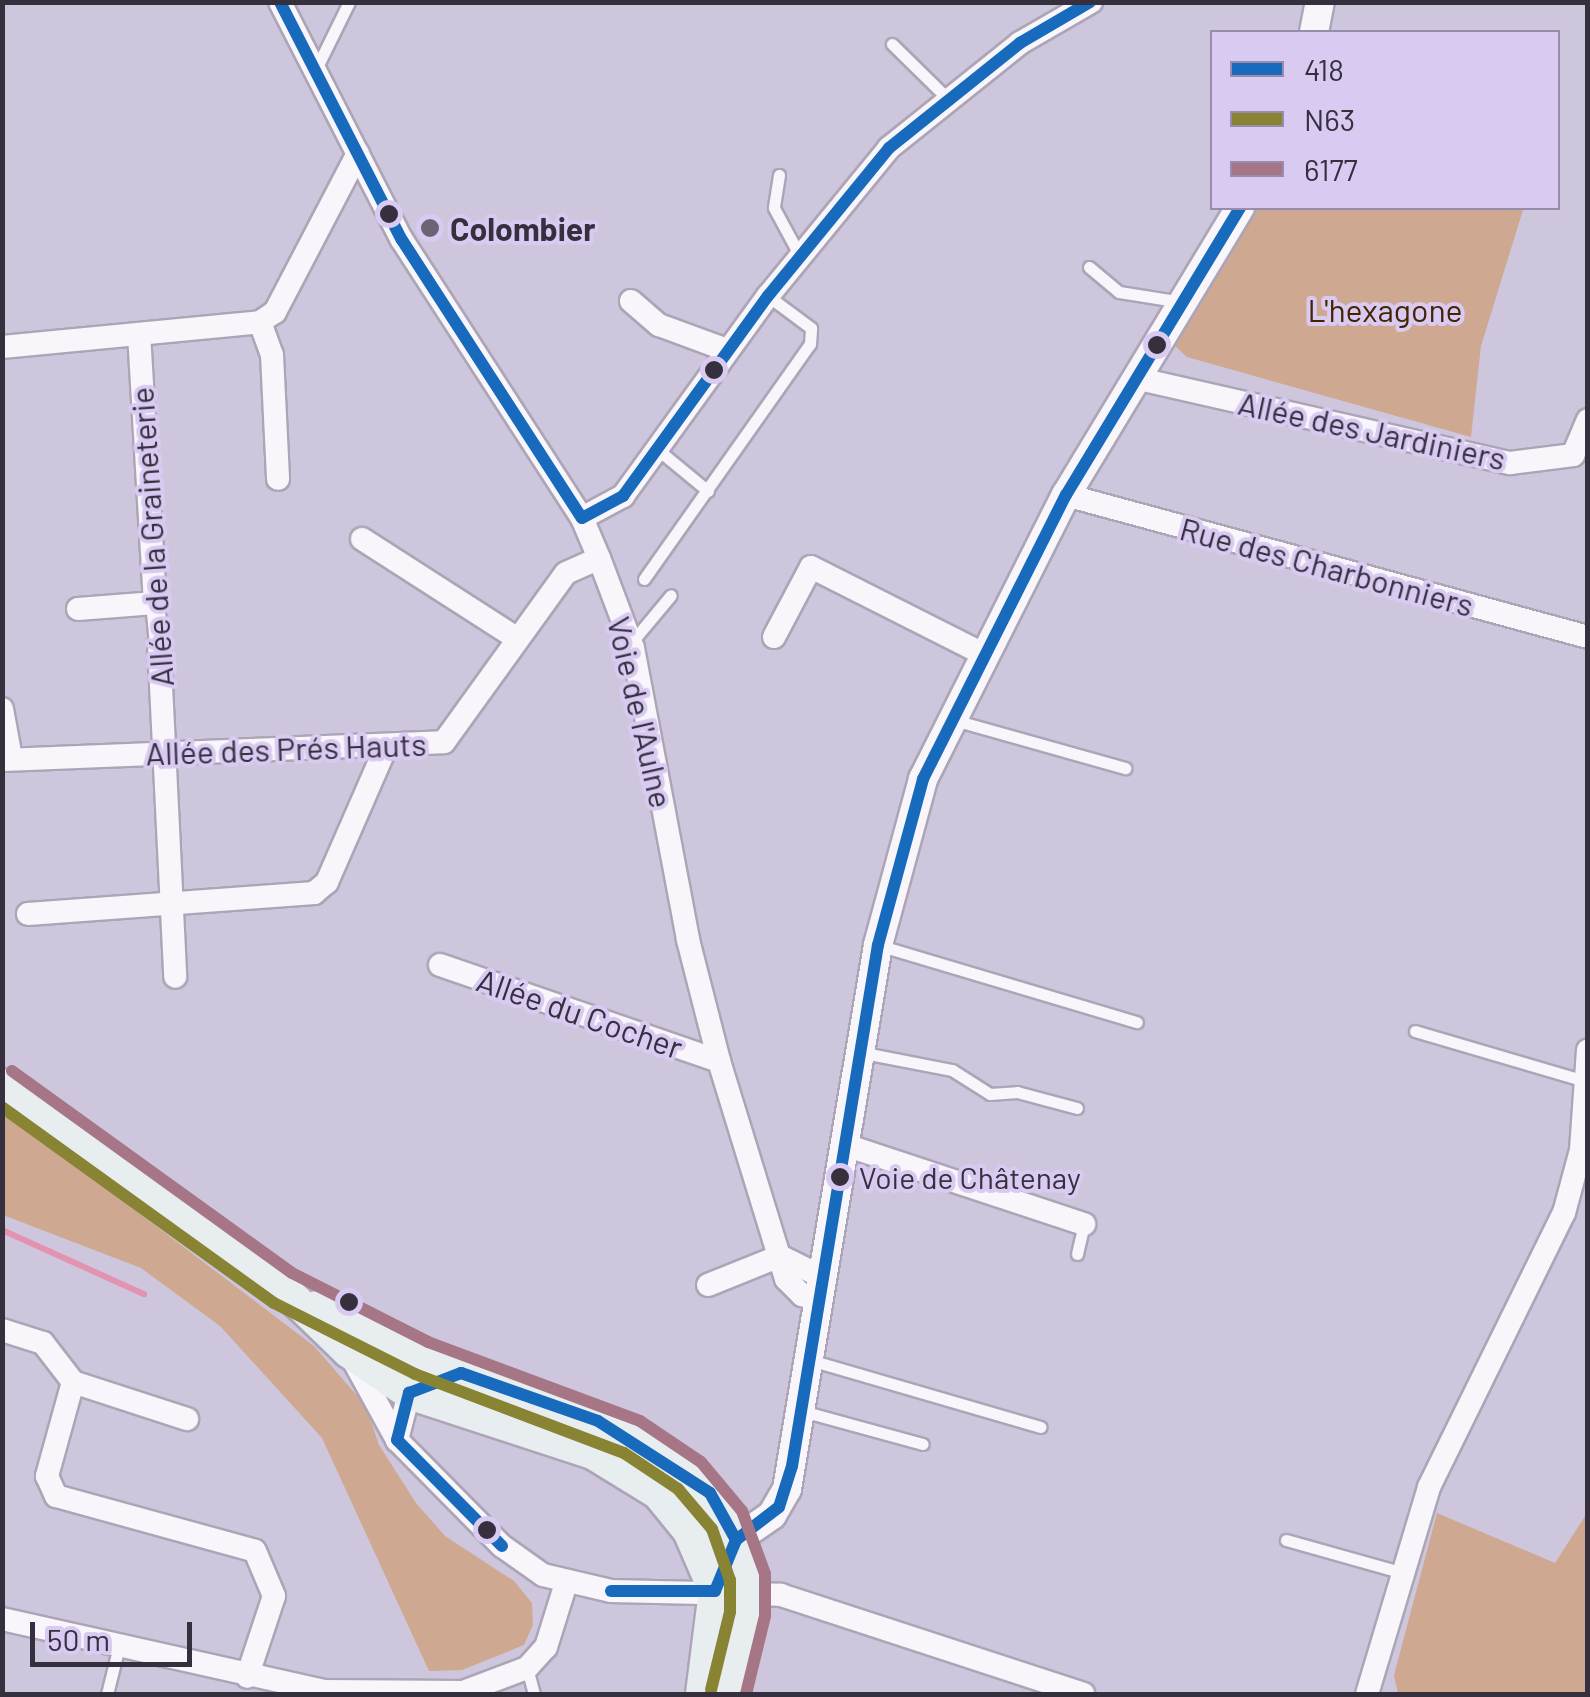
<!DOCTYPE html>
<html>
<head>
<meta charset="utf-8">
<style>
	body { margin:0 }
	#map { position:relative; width:1590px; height:1697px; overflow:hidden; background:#cec6dc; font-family:Barlow,sans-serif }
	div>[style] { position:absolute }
	.green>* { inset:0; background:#cfa891 }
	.stream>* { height:6px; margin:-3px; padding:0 3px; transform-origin:3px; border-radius:3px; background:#e293b0 }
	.roads { filter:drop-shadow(2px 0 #aca5b6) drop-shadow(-2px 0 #aca5b6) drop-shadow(0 2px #aca5b6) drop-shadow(0 -2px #aca5b6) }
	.service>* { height:11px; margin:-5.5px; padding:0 5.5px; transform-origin:5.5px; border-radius:5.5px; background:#f8f6fa }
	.pedestrian>* { height:18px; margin:-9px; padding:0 9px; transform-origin:9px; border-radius:9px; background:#f8f6fa }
	.minor>* { height:22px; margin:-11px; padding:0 11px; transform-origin:11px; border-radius:11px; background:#f8f6fa }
	.tertiary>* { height:28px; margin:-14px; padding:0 14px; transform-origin:14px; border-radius:14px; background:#f8f6fa }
	.secondary>* { height:32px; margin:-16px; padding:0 16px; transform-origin:16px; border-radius:16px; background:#e8edf0 }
	.bus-1>* { height:12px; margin:-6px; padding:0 6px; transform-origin:6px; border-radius:6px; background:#186abd }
	.bus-2>* { height:12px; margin:-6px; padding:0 6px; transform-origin:6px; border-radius:6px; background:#898433 }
	.bus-3>* { height:12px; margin:-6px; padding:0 6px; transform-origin:6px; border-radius:6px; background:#a67687 }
	.dots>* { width:28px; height:28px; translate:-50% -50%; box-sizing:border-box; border:5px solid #d9caf2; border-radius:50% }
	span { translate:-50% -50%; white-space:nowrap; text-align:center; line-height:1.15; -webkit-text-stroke:8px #d9caf2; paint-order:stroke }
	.bus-label { font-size:30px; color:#352f3e }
	.left { translate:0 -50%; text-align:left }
	.poi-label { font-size:32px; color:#352f3e; font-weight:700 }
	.park-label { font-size:32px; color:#442400 }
	.street-label { font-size:32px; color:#352f3e }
	.frame { position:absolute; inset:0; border:5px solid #352f3e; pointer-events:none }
	.legend { position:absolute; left:1210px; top:30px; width:350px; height:180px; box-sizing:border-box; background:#d9caf2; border:2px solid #978caa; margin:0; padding:12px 18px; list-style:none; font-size:30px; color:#352f3e }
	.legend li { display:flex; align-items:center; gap:20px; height:50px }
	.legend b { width:50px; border:2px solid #978caa }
	.scale { position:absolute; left:30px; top:1622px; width:162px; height:45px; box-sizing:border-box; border:5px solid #352f3e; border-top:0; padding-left:12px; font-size:30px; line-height:35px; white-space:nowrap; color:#352f3e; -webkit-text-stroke:8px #d9caf2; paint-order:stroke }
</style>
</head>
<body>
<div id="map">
	<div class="green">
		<div style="clip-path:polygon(1254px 208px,1523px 210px,1481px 346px,1471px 437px,1187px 357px,1175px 346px)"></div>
		<div style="clip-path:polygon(2px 1109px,314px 1346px,366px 1406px,379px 1445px,416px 1503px,445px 1536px,514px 1581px,532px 1603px,533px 1625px,524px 1645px,462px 1670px,429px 1671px,322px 1438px,220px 1326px,141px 1268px,3px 1215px)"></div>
		<div style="clip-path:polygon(1437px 1513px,1555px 1563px,1587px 1513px,1587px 1694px,1398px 1694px,1394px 1675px)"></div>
	</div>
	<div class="stream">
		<div style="left:2px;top:1230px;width:156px;rotate:24.3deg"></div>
	</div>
	<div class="roads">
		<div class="service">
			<div style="left:892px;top:44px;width:80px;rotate:44.5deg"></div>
			<div style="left:316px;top:69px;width:75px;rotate:-63.8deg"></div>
			<div style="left:779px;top:175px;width:33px;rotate:99deg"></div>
			<div style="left:774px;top:208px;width:55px;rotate:61.6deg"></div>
			<div style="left:1089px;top:267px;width:39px;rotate:40deg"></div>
			<div style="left:1119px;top:292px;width:64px;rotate:9deg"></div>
			<div style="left:657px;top:449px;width:66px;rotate:39.5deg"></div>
			<div style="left:644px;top:579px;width:288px;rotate:-54.8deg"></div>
			<div style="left:810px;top:344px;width:16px;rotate:-86deg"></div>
			<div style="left:811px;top:328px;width:54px;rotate:-143.3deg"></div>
			<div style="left:631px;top:643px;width:62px;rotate:-50.2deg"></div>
			<div style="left:954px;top:720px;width:178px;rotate:15.7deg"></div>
			<div style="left:878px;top:945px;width:270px;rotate:16.6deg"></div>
			<div style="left:1415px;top:1031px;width:177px;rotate:16.4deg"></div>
			<div style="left:859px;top:1052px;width:95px;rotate:11deg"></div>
			<div style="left:952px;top:1070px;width:45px;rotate:32.3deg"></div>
			<div style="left:990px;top:1094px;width:27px;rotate:-4deg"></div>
			<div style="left:1017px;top:1092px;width:62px;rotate:14.9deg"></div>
			<div style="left:1077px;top:1254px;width:31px;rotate:-77deg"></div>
			<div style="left:810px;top:1360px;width:240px;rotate:16.2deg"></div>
			<div style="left:802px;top:1411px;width:125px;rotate:15.3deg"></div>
			<div style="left:1286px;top:1540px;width:118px;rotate:15.7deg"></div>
			<div style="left:527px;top:1668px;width:27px;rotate:75deg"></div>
			<div style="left:107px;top:1694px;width:49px;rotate:-76deg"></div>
		</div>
		<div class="pedestrian">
			<div style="left:155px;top:603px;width:41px;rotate:84.4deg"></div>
		</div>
		<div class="minor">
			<div style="left:280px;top:2px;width:267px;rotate:62.9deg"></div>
			<div style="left:402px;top:240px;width:331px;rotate:57.1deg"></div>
			<div style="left:582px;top:518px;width:43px;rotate:67deg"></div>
			<div style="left:599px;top:558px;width:96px;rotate:69.3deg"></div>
			<div style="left:633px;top:648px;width:297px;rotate:79.3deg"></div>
			<div style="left:688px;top:940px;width:125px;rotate:75.6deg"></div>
			<div style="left:719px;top:1061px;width:228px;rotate:72.9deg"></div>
			<div style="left:786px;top:1279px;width:23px;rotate:45deg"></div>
			<div style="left:802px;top:1295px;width:20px;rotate:15deg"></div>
			<div style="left:631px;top:301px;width:37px;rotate:41deg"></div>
			<div style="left:659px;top:325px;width:72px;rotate:20.2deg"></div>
			<div style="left:260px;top:322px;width:35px;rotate:70deg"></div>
			<div style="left:272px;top:355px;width:124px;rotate:87.2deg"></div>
			<div style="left:2px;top:347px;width:259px;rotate:-5.5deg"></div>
			<div style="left:260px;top:322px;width:18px;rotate:-34deg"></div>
			<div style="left:275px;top:312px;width:179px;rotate:-62.4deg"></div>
			<div style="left:1135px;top:378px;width:385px;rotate:12.8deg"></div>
			<div style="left:1510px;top:463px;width:64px;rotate:-7.2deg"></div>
			<div style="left:1573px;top:455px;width:38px;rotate:-67deg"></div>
			<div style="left:1066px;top:495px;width:541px;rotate:15.22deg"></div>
			<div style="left:582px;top:518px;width:47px;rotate:-28.2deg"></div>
			<div style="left:623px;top:496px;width:247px;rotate:-54.1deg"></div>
			<div style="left:768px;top:296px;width:191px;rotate:-50.7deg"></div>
			<div style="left:889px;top:148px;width:168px;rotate:-38.7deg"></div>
			<div style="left:1020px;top:43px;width:82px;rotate:-30deg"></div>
			<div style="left:362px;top:539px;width:183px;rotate:32.7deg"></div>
			<div style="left:78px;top:609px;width:77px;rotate:-4.5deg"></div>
			<div style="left:155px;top:603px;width:266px;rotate:-93.4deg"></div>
			<div style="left:774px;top:637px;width:79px;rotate:-62.1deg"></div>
			<div style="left:811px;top:567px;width:193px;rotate:26.8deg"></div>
			<div style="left:159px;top:644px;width:333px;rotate:87.2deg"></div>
			<div style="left:2px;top:709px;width:50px;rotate:79.6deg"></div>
			<div style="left:2px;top:760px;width:442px;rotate:-2.3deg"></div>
			<div style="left:444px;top:742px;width:208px;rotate:-54.2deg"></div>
			<div style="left:566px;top:573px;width:36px;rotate:-24deg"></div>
			<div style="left:28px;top:914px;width:287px;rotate:-4.2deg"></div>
			<div style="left:314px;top:893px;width:17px;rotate:-40deg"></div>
			<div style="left:327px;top:882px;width:145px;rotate:-66.4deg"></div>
			<div style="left:440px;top:965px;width:295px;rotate:19deg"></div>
			<div style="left:845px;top:1145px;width:252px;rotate:18.3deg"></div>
			<div style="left:780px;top:1256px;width:49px;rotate:26.6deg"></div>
			<div style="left:708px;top:1285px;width:78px;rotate:-21.9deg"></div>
			<div style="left:2px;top:1330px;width:43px;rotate:17.6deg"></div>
			<div style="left:43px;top:1343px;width:49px;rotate:52.4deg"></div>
			<div style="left:73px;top:1382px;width:98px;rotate:105.5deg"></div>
			<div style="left:47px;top:1476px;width:22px;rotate:66deg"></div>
			<div style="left:56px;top:1496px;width:206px;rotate:15.4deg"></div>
			<div style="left:255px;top:1551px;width:49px;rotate:67.1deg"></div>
			<div style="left:274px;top:1596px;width:85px;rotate:108.4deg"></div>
			<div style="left:352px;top:1358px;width:94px;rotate:61.2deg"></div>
			<div style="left:461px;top:1373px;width:56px;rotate:159deg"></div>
			<div style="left:409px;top:1393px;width:49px;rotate:104.3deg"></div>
			<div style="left:397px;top:1440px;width:149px;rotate:45.3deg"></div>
			<div style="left:502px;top:1546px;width:50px;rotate:35.3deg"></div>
			<div style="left:543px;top:1575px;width:70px;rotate:13.2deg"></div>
			<div style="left:611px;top:1591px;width:170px;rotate:1.3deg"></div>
			<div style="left:781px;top:1595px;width:318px;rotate:18.1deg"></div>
			<div style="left:73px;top:1382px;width:120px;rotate:18deg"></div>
			<div style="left:2px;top:1619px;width:329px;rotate:12.6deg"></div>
			<div style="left:323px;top:1691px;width:140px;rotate:0.4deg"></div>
			<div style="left:463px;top:1692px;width:68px;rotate:-20.6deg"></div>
			<div style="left:527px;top:1668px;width:28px;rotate:-48deg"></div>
			<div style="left:546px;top:1647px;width:67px;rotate:-72.6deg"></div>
			<div style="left:1367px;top:1694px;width:216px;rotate:-73.3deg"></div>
			<div style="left:1429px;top:1487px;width:305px;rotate:-63.8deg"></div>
			<div style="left:1564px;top:1213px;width:65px;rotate:-74.9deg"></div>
			<div style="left:1581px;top:1150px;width:100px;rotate:-86deg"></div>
		</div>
		<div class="tertiary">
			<div style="left:1314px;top:32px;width:31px;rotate:-79deg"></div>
			<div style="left:726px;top:1564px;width:26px;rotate:-67deg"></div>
			<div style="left:736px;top:1540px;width:44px;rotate:-34.8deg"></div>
			<div style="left:772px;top:1515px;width:30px;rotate:-60deg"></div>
			<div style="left:787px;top:1489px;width:552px;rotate:-80.5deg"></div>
			<div style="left:878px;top:945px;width:172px;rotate:-74.8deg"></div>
			<div style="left:923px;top:779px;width:318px;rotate:-63.3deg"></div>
			<div style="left:1066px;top:495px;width:336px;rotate:-58.8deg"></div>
		</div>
		<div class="secondary">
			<div style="left:2px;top:1085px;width:347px;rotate:35.8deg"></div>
			<div style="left:283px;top:1288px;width:91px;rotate:44.1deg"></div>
			<div style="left:348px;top:1351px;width:74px;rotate:34.5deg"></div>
			<div style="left:409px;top:1393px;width:194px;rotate:18.1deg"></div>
			<div style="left:593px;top:1453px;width:76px;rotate:31.6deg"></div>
			<div style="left:658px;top:1493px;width:49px;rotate:50.8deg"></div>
			<div style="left:689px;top:1531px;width:65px;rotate:66.6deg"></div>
			<div style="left:715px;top:1591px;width:104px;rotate:97.2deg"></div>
			<div style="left:317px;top:1307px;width:116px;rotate:26.1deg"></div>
			<div style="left:421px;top:1358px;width:225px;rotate:20.5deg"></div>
			<div style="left:632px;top:1437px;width:96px;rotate:35.7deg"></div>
			<div style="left:710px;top:1493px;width:92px;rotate:65.7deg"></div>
			<div style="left:748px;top:1577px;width:37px;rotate:90deg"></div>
			<div style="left:748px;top:1614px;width:82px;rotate:104deg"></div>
		</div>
	</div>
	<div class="bus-1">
		<div style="left:280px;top:2px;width:267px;rotate:62.9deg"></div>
		<div style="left:402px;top:240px;width:331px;rotate:57.1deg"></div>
		<div style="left:582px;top:518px;width:47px;rotate:-28.2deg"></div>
		<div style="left:623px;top:496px;width:247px;rotate:-54.1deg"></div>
		<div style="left:768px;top:296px;width:191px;rotate:-50.7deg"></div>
		<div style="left:889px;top:148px;width:168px;rotate:-38.7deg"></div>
		<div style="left:1020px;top:43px;width:81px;rotate:-30.4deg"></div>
		<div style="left:502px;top:1546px;width:149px;rotate:-134.7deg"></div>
		<div style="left:397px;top:1440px;width:49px;rotate:-75.7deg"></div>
		<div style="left:409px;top:1393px;width:56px;rotate:-21deg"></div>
		<div style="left:461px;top:1373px;width:145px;rotate:19.3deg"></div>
		<div style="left:598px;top:1421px;width:133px;rotate:32.7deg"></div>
		<div style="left:710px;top:1493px;width:54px;rotate:61deg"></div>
		<div style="left:611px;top:1591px;width:104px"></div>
		<div style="left:715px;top:1591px;width:55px;rotate:-67.6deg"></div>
		<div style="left:736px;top:1540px;width:54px;rotate:-37.5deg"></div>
		<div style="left:779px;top:1507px;width:43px;rotate:-72.4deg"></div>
		<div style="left:792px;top:1466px;width:528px;rotate:-80.63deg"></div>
		<div style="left:878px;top:945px;width:172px;rotate:-74.8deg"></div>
		<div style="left:923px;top:779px;width:318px;rotate:-63.3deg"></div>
		<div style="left:1066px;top:495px;width:336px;rotate:-58.8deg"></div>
	</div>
	<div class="bus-2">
		<div style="left:2px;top:1107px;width:335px;rotate:35.8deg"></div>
		<div style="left:274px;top:1303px;width:158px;rotate:26.7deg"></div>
		<div style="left:415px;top:1374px;width:223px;rotate:20.7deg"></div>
		<div style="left:624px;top:1453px;width:65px;rotate:33.7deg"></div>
		<div style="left:678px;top:1489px;width:52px;rotate:49.6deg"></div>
		<div style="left:712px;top:1529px;width:54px;rotate:70.6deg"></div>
		<div style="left:730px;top:1580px;width:32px;rotate:90deg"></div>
		<div style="left:730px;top:1612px;width:80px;rotate:103.7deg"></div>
	</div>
	<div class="bus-3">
		<div style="left:12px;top:1071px;width:345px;rotate:35.8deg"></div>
		<div style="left:292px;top:1273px;width:153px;rotate:26.9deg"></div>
		<div style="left:428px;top:1342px;width:226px;rotate:20.4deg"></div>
		<div style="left:640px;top:1421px;width:73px;rotate:33.9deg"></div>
		<div style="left:701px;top:1462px;width:64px;rotate:50.1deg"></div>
		<div style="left:742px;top:1511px;width:67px;rotate:69.9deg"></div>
		<div style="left:765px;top:1574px;width:42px;rotate:90deg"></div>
		<div style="left:765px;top:1616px;width:80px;rotate:103.7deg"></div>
	</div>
	<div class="dots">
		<div style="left:389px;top:214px;background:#352f3e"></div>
		<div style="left:430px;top:228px;background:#6b6475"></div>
		<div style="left:1157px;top:345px;background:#352f3e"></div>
		<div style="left:714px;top:370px;background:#352f3e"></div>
		<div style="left:840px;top:1177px;background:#352f3e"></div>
		<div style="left:349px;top:1302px;background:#352f3e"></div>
		<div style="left:487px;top:1530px;background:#352f3e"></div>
	</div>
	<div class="bus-label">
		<span class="left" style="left:859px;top:1177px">Voie de Châtenay</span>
	</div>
	<div class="poi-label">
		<span class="left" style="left:450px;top:228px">Colombier</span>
	</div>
	<div class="park-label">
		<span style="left:1385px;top:309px">L'hexagone</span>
	</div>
	<div class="street-label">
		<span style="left:1372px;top:430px;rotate:12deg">Allée des Jardiniers</span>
		<span style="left:151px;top:537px;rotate:-94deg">Allée de la Graineterie</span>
		<span style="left:1327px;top:566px;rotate:15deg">Rue des Charbonniers</span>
		<span style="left:641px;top:712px;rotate:77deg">Voie de l'Aulne</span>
		<span style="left:286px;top:748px;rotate:-2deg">Allée des Prés Hauts</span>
		<span style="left:580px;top:1013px;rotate:19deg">Allée du Cocher</span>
	</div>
	<div class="frame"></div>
	<ul class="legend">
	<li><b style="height:12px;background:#186abd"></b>418</li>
	<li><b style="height:12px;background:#898433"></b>N63</li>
	<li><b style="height:12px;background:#a67687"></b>6177</li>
	</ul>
	<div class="scale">50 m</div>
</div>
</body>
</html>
